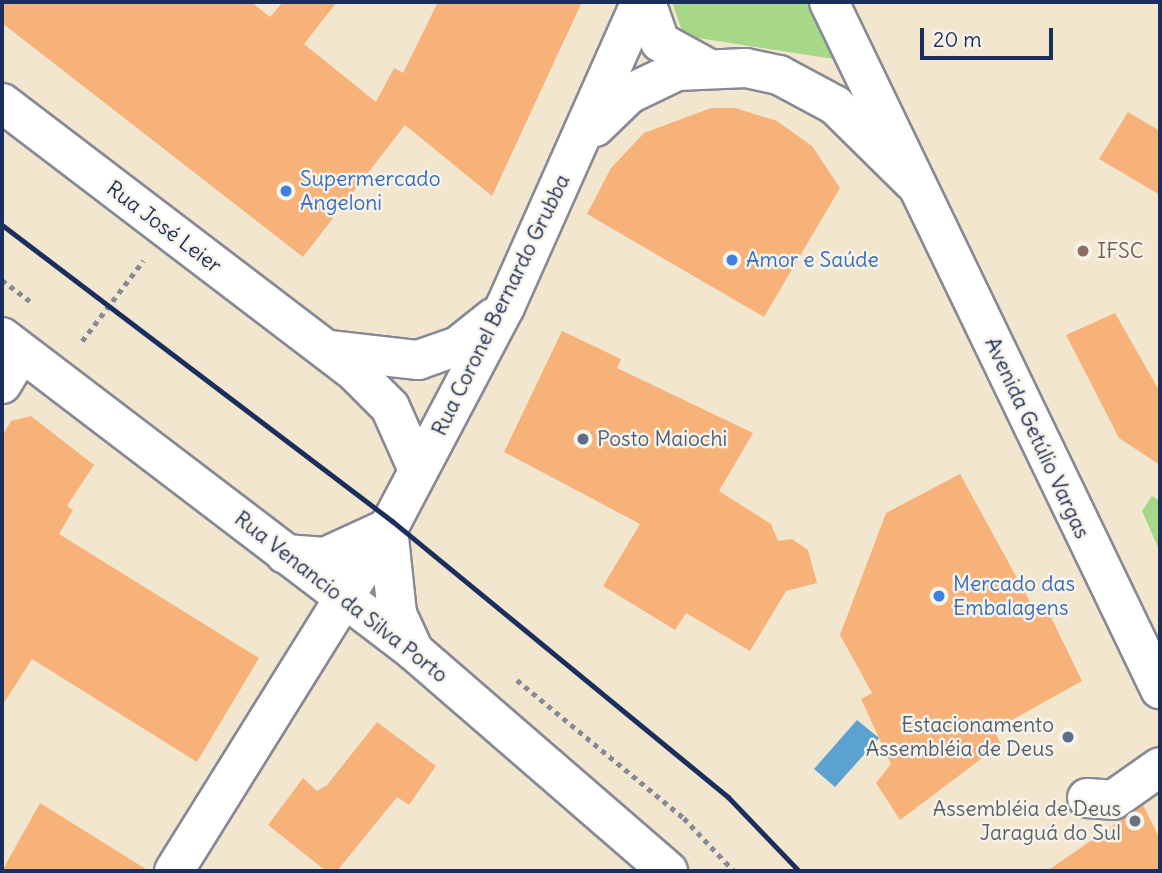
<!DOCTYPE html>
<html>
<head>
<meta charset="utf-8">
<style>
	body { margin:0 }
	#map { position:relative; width:1162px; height:873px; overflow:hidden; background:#f3e6cf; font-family:Delius,sans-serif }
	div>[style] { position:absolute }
	.green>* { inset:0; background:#a6d887 }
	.water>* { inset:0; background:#5ca2d1 }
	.building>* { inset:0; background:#f7b27a }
	.path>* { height:4.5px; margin-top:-2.25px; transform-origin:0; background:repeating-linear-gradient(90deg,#878a96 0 5px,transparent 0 10px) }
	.roads { filter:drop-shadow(2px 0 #878a96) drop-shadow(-2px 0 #878a96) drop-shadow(0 2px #878a96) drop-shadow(0 -2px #878a96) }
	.minor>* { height:38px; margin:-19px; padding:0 19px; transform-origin:19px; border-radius:19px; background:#fff }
	.highway>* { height:38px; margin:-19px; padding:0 19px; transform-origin:19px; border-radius:19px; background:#fff }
	.rail>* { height:5px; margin:-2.5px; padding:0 2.5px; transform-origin:2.5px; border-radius:2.5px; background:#1b2f5e }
	.dots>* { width:19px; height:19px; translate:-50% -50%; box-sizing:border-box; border:4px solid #f7f3e8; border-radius:50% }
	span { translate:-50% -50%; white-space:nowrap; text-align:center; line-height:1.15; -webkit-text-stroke:5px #f7f3e8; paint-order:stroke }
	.shop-label { font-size:21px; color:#366cbe }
	.left { translate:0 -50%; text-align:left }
	.street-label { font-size:21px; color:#1b2f5e }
	.education-label { font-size:21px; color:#785e54 }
	.service-label { font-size:21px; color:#4e5e75 }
	.right { translate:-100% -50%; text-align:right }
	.worship-label { font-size:21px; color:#5b616d }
	.frame { position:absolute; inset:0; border:4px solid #1b2f5e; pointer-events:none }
	.scale { position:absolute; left:920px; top:28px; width:133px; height:32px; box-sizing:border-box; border:4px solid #1b2f5e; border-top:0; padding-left:9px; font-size:21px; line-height:24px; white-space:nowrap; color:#1b2f5e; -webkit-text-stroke:5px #f7f3e8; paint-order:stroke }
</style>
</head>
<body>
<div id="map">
	<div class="green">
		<div style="clip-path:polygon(672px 2px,809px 2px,840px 60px,698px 38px,682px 31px)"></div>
		<div style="clip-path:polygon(1152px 496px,1160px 501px,1160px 552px,1142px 511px)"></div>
	</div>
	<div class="water">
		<div style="clip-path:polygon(857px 720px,879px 738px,835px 787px,814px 769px)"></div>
	</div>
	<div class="building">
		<div style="clip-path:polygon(2px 2px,251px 2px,270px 17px,283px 2px,337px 2px,304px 44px,376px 102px,394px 68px,403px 73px,438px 2px,582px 2px,492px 196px,405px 125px,303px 257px,2px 23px)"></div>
		<div style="clip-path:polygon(711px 108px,735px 108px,777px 121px,812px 146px,840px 188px,764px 317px,587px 214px,611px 168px,644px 133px)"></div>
		<div style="clip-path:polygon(1128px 112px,1160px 131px,1160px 195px,1099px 159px)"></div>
		<div style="clip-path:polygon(1115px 313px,1160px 392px,1160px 465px,1119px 438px,1066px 335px)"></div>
		<div style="clip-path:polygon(562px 331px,621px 359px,617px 368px,753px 433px,719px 491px,771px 524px,778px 541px,792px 539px,808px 550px,817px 583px,786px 591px,750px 651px,686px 613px,675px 630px,603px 586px,640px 524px,504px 452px)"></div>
		<div style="clip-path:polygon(31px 416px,94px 465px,67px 506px,73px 510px,59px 534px,259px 658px,197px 762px,32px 659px,2px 706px,2px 436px,11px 421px)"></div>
		<div style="clip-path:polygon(960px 474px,1039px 618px,1049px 613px,1082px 681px,994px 730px,1001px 744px,900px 820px,876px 783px,891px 764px,861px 699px,872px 693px,840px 635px,886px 513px)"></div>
		<div style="clip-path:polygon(377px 722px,436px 766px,409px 805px,397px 797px,337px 871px,326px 871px,268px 825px,303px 778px,317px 791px,327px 785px)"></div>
		<div style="clip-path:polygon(40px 803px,149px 871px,2px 871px)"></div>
		<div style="clip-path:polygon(1143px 805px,1160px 839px,1160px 871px,1047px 871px)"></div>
	</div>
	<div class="path">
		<div style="left:2px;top:280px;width:35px;rotate:37deg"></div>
		<div style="left:82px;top:341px;width:101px;rotate:-52.7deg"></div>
		<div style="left:517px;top:680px;width:217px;rotate:39.6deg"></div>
		<div style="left:684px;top:818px;width:73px;rotate:46.7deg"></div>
	</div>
	<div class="roads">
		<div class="minor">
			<div style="left:646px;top:2px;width:42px;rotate:70.7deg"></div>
			<div style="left:660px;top:42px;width:50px;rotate:28.6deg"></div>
			<div style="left:2px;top:103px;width:445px;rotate:37.3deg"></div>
			<div style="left:356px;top:373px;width:48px;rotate:45deg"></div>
			<div style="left:390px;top:407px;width:69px;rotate:66deg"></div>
			<div style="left:595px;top:127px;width:47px;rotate:-44.1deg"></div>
			<div style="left:629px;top:94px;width:53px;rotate:-25.6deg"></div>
			<div style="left:677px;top:71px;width:69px;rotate:-2.5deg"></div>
			<div style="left:746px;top:68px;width:34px;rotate:12deg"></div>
			<div style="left:779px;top:75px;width:64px;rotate:28.2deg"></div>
			<div style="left:835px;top:105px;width:110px;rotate:44.6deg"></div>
			<div style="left:2px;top:337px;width:518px;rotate:37.31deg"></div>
			<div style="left:414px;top:651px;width:336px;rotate:40.9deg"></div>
			<div style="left:329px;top:350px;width:90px;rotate:6.4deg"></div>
			<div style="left:418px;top:360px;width:42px;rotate:-19.3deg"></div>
			<div style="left:458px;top:346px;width:45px;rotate:-38.7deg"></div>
			<div style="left:2px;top:384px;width:37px;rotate:-59deg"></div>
			<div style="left:388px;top:528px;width:86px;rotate:84deg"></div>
			<div style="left:397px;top:614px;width:41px;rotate:65.3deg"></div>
			<div style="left:285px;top:554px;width:40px;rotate:4.3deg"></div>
			<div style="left:325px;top:557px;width:69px;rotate:-24.7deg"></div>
			<div style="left:1087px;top:798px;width:26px;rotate:4deg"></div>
			<div style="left:1113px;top:800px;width:57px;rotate:-35.1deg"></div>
			<div style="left:174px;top:871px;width:412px;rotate:-58.1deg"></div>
			<div style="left:392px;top:521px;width:242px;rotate:-62.2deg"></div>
			<div style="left:505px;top:307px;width:334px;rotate:-66deg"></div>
		</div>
		<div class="highway">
			<div style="left:829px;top:2px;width:763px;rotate:64.28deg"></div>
		</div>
	</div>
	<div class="rail">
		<div style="left:2px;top:225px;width:490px;rotate:37.2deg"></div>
		<div style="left:392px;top:521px;width:435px;rotate:39.4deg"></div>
		<div style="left:728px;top:797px;width:103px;rotate:46.2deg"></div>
	</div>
	<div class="dots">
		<div style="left:286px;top:191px;background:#3f7fe0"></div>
		<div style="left:1083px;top:251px;background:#8d6e63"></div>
		<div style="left:732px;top:260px;background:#3f7fe0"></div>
		<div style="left:583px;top:439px;background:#5c6f8a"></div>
		<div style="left:939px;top:596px;background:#3f7fe0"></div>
		<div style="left:1068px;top:737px;background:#5c6f8a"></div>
		<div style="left:1135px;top:821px;background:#6b7280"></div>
	</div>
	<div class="shop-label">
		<span class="left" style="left:300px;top:191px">Supermercado<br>Angeloni</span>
		<span class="left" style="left:746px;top:260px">Amor e Saúde</span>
		<span class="left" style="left:953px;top:596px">Mercado das<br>Embalagens</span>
	</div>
	<div class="street-label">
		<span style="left:164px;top:227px;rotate:37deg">Rua José Leier</span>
		<span style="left:501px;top:305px;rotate:-64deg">Rua Coronel Bernardo Grubba</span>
		<span style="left:1037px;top:438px;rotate:65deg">Avenida Getúlio Vargas</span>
		<span style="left:341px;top:597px;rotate:38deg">Rua Venancio da Silva Porto</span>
	</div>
	<div class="education-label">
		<span class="left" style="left:1097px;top:251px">IFSC</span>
	</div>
	<div class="service-label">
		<span class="left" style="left:597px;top:439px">Posto Maiochi</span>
		<span class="right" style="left:1054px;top:737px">Estacionamento<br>Assembléia de Deus</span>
	</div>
	<div class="worship-label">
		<span class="right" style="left:1121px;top:821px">Assembléia de Deus<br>Jaraguá do Sul</span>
	</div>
	<div class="frame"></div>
	<div class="scale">20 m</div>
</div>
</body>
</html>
